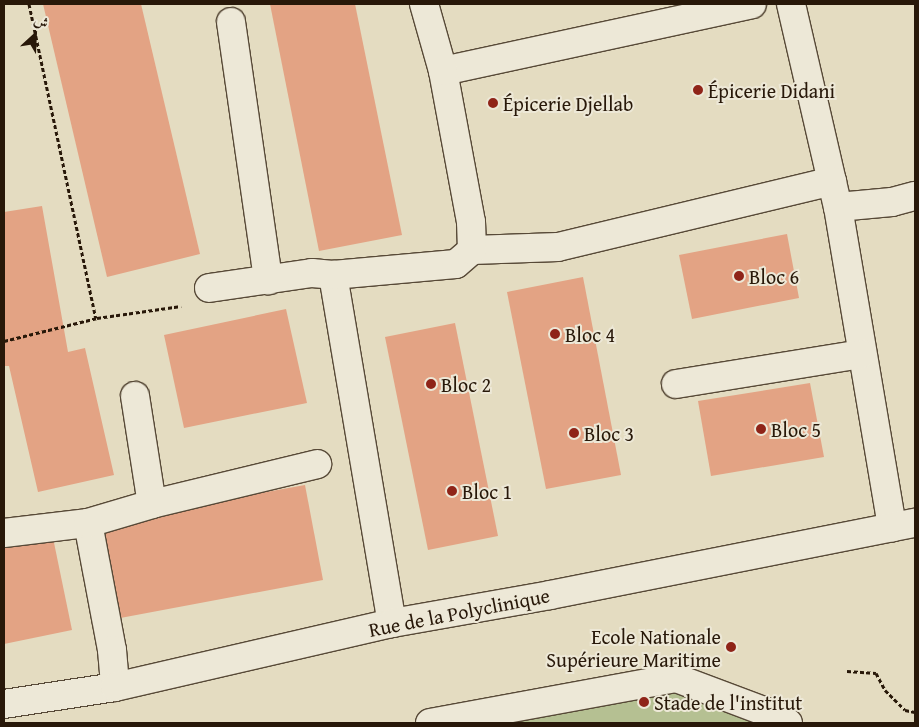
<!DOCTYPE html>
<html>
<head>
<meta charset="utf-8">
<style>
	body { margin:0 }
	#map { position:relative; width:919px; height:727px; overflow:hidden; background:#e4dcc1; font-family:"Gentium Book Plus",Amiri,serif }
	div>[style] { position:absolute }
	.green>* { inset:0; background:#b5c092 }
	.building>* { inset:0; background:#e3a384 }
	.path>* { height:3px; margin-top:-1.5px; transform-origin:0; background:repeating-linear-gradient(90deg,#281809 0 4px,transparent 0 6.5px) }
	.roads { filter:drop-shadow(1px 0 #574937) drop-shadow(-1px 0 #574937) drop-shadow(0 1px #574937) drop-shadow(0 -1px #574937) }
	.minor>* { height:28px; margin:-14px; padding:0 14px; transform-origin:14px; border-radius:14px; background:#ede8d7 }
	.dots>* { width:14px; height:14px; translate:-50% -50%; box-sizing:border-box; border:2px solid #ede8d7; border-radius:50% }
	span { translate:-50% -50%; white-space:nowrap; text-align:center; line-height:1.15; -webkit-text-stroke:4px #ede8d7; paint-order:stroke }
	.poi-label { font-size:20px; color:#281809 }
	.left { translate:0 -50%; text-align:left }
	.right { translate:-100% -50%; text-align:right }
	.street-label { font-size:20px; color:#281809 }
	.frame { position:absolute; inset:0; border:5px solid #281809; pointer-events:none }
	.north { position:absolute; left:10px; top:10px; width:50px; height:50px; -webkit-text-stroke:4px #ede8d7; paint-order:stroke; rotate:25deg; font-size:14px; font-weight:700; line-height:20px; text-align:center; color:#281809 }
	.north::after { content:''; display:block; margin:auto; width:18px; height:22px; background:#281809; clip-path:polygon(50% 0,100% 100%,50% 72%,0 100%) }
</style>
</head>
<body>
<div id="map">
	<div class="green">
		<div style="clip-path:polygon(676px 678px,788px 723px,430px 723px)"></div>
	</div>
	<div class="building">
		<div style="clip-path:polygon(43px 4px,141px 4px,200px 254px,107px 277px)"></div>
		<div style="clip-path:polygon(270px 4px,355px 4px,402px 235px,319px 251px)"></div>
		<div style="clip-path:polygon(42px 206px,68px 352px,85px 348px,114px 475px,38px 492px,9px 366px,4px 366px,4px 212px)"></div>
		<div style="clip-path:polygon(787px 234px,799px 298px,692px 319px,679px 255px)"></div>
		<div style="clip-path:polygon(583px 277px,621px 475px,546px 489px,507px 292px)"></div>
		<div style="clip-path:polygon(286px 309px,307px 403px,184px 428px,164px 335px)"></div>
		<div style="clip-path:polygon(455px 323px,498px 536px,428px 550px,385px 337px)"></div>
		<div style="clip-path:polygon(810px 383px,824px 457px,711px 476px,698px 401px)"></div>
		<div style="clip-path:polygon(305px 485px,323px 580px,115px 619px,96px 523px)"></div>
		<div style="clip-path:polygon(52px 533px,72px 630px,4px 644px,4px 543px)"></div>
	</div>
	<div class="path">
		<div style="left:29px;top:4px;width:321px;rotate:78deg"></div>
		<div style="left:4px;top:341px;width:96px;rotate:-13.9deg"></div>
		<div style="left:97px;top:318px;width:85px;rotate:-8.1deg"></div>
		<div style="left:847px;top:671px;width:29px;rotate:4deg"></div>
		<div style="left:876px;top:673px;width:19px;rotate:62deg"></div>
		<div style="left:885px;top:690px;width:28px;rotate:45deg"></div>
		<div style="left:905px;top:710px;width:10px;rotate:11deg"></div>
	</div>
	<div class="roads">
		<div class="minor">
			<div style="left:791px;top:4px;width:208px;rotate:77deg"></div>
			<div style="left:838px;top:207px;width:325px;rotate:80.4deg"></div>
			<div style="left:231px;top:22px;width:261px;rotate:81.8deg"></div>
			<div style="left:443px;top:71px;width:316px;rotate:-12.2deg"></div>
			<div style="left:838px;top:207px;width:54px;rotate:-5.3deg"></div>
			<div style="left:892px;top:202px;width:24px;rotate:-15deg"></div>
			<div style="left:472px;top:250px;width:86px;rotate:-2deg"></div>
			<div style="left:558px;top:247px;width:282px;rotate:-13.5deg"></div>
			<div style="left:333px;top:275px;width:353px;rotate:80.4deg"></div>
			<div style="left:209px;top:288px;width:104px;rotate:-8.3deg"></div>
			<div style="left:312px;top:273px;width:21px;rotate:5deg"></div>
			<div style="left:333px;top:275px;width:123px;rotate:-5.1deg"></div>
			<div style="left:456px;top:264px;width:21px;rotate:-41deg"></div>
			<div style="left:472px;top:250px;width:28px;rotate:-92deg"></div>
			<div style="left:471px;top:222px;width:154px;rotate:-100.5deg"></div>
			<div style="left:443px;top:71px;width:70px;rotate:-105.8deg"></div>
			<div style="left:676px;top:384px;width:188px;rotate:-9.2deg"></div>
			<div style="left:135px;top:396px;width:109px;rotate:81.1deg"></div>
			<div style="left:88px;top:523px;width:129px;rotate:79.3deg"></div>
			<div style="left:112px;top:650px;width:37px;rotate:85deg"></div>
			<div style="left:4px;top:533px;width:85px;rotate:-6.8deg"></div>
			<div style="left:88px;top:523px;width:67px;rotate:-16.5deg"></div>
			<div style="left:152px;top:504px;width:170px;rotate:-13.6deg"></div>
			<div style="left:4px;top:704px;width:112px;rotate:-8.7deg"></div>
			<div style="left:115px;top:687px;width:284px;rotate:-13deg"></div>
			<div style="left:392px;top:623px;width:160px;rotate:-10deg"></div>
			<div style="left:550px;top:595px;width:372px;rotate:-11.2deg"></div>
			<div style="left:430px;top:723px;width:250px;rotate:-10.4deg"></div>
			<div style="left:676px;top:678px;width:111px;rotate:20.6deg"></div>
			<div style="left:780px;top:717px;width:10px;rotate:37deg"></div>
		</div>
	</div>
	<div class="dots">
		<div style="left:698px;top:90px;background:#8f2418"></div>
		<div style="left:493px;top:103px;background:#8f2418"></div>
		<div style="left:739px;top:276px;background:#8f2418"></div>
		<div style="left:555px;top:334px;background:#8f2418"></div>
		<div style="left:431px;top:384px;background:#8f2418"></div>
		<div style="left:761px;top:429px;background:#8f2418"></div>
		<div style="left:574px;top:433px;background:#8f2418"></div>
		<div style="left:452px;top:491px;background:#8f2418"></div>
		<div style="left:731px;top:647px;background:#8f2418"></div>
		<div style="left:644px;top:702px;background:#8f2418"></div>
	</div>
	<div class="poi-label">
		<span class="left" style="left:708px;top:90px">Épicerie Didani</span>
		<span class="left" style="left:503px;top:103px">Épicerie Djellab</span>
		<span class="left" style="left:749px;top:276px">Bloc 6</span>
		<span class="left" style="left:565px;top:334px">Bloc 4</span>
		<span class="left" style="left:441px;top:384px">Bloc 2</span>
		<span class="left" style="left:771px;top:429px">Bloc 5</span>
		<span class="left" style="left:584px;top:433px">Bloc 3</span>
		<span class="left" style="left:462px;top:491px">Bloc 1</span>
		<span class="right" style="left:721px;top:648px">Ecole Nationale<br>Supérieure Maritime</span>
		<span class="left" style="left:654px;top:702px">Stade de l'institut</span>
	</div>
	<div class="street-label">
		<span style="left:459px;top:612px;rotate:-11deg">Rue de la Polyclinique</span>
	</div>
	<div class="frame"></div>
	<div class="north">ش</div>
</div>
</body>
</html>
